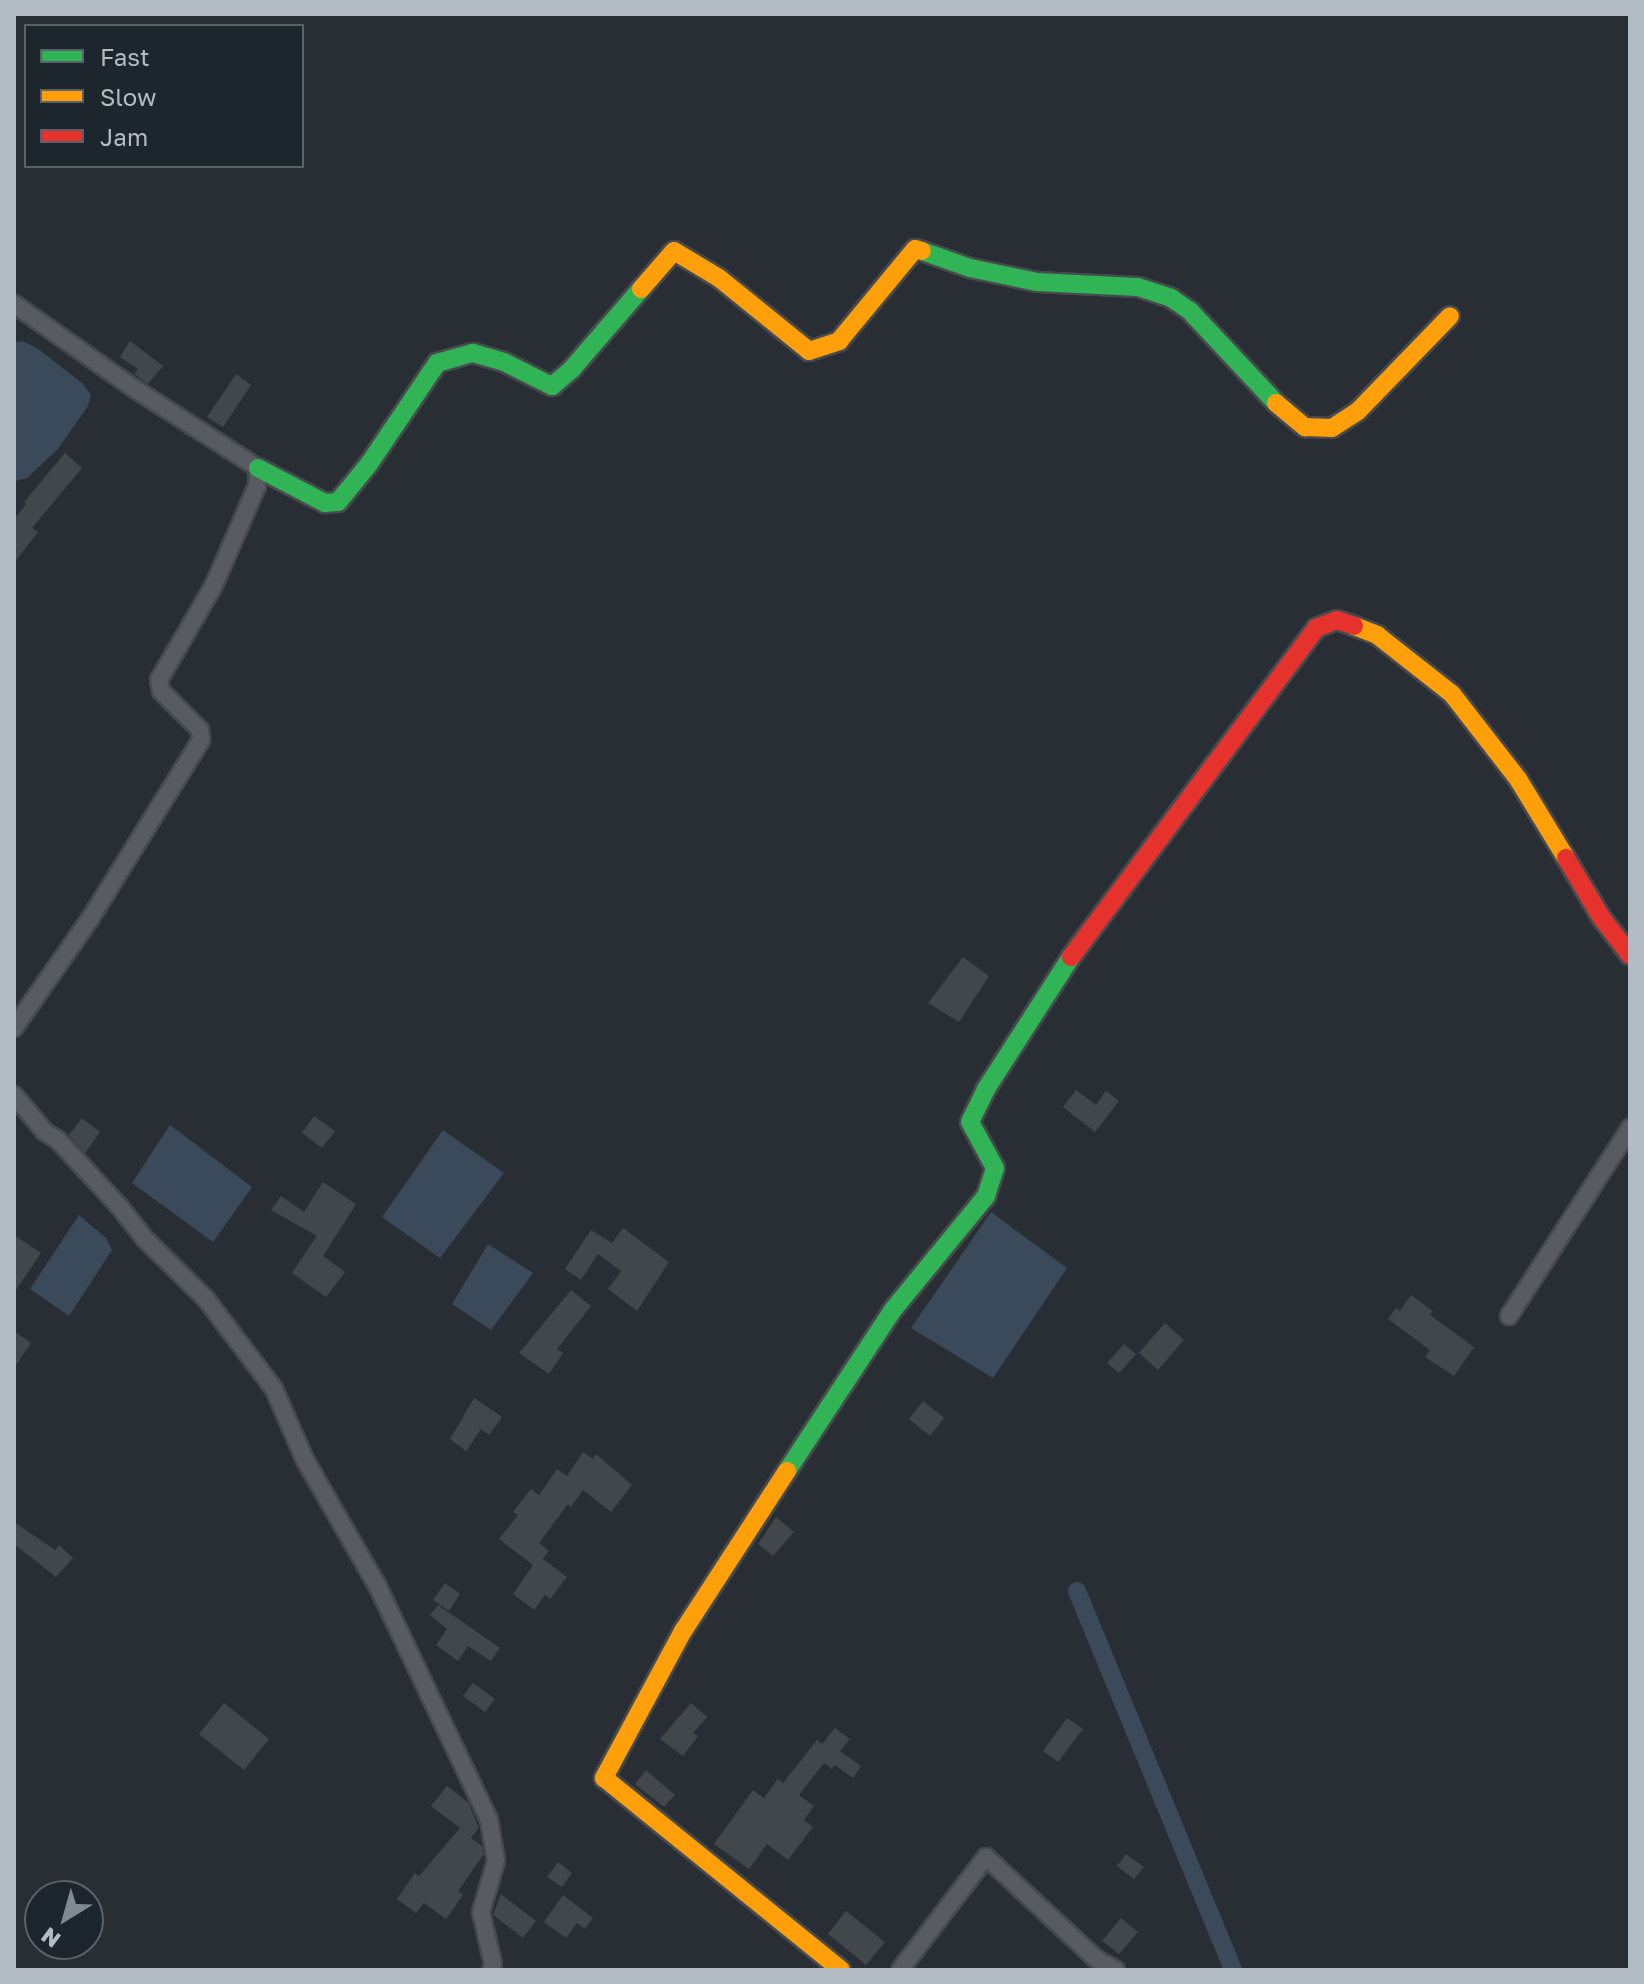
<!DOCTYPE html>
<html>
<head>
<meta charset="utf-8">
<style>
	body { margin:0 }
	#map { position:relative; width:1644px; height:1984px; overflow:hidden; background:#282e33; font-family:"Golos Text",sans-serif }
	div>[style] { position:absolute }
	.water>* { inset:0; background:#3a4a5a }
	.canal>* { height:18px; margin:-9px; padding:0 9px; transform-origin:9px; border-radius:9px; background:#3a4a5a }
	.building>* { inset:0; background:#42474b }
	.roads { filter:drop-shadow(2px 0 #464a4e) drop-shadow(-2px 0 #464a4e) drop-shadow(0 2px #464a4e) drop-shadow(0 -2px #464a4e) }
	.street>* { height:16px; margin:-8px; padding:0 8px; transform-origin:8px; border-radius:8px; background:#585c62 }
	.fast>* { height:18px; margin:-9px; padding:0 9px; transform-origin:9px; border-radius:9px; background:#30b455 }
	.slow>* { height:18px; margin:-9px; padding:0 9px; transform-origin:9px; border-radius:9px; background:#ff9f0a }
	.jam>* { height:18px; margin:-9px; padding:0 9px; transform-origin:9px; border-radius:9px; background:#e5322d }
	span { translate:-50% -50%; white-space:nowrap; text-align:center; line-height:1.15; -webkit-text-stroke:7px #1d252d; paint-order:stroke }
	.frame { position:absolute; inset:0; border:16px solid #b3bbc4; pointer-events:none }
	.legend { position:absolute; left:24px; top:24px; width:280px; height:144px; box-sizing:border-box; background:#1d252d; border:2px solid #596169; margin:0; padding:10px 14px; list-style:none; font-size:24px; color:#b3bbc4 }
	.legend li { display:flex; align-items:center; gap:16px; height:40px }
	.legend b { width:40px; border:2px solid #596169 }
	.north { position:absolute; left:24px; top:1880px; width:80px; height:80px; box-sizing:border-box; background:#1d252d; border:2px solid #596169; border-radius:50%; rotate:217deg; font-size:22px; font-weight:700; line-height:32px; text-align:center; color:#b3bbc4 }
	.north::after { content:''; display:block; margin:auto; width:28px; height:36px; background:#828a91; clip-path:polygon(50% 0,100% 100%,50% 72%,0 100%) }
</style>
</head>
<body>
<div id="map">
	<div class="water">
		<div style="clip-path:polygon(22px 341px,37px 348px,82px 383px,91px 395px,88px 406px,57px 450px,27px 478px,15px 481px,14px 342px)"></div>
		<div style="clip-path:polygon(170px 1125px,252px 1187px,213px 1242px,132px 1183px)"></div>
		<div style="clip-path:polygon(443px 1130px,504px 1173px,440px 1258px,382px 1217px)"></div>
		<div style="clip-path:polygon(991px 1212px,1067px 1268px,993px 1378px,911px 1328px)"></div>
		<div style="clip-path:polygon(79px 1215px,106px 1238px,112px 1250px,69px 1316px,30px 1289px)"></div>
		<div style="clip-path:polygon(488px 1244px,533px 1273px,491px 1330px,452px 1304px)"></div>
	</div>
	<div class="canal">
		<div style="left:1077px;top:1591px;width:410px;rotate:67.6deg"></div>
	</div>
	<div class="building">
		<div style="clip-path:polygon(130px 341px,163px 366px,148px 384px,134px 374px,138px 369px,120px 357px)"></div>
		<div style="clip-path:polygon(236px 374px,251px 385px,223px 427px,207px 417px)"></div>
		<div style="clip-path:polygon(65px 453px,82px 468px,32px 528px,38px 532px,14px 563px,14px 520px,26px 504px,24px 502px)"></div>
		<div style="clip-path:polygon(963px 957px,989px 976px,959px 1022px,928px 1003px)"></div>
		<div style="clip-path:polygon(1076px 1090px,1096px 1105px,1106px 1091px,1119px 1101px,1095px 1132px,1063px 1107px)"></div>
		<div style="clip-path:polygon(314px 1116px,335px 1131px,322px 1148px,302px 1133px)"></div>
		<div style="clip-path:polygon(82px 1118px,100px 1132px,85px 1153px,69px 1135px)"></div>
		<div style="clip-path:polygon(323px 1182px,356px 1204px,323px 1256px,345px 1272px,326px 1297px,292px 1273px,317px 1236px,271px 1210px,281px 1196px,304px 1212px)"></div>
		<div style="clip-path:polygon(623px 1228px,669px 1262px,637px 1311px,608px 1289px,621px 1271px,598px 1254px,581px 1280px,565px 1269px,591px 1230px,612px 1243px)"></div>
		<div style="clip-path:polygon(14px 1235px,41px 1253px,14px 1293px)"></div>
		<div style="clip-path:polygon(571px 1290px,591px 1306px,557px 1349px,563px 1353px,549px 1374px,519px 1353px)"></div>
		<div style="clip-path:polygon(1411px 1295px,1433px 1311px,1430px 1315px,1474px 1347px,1454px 1376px,1425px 1357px,1430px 1350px,1388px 1319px,1396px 1308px,1400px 1311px)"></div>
		<div style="clip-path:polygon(1165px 1323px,1184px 1340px,1158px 1370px,1139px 1353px)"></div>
		<div style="clip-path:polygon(14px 1331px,31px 1343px,14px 1368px)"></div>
		<div style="clip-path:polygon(1124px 1344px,1136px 1354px,1119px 1373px,1107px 1363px)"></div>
		<div style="clip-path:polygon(474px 1398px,502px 1417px,489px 1435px,481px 1429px,466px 1451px,450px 1439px)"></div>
		<div style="clip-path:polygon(923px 1401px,944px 1418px,930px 1436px,909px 1419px)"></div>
		<div style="clip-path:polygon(583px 1452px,593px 1459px,596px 1454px,632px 1485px,611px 1512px,583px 1490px,571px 1507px,568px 1504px,539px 1543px,549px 1551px,543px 1559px,567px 1577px,550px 1599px,545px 1595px,534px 1610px,513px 1594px,533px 1565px,499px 1539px,518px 1515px,513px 1512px,531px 1489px,539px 1495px,557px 1469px,567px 1476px)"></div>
		<div style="clip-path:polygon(776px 1517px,794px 1532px,773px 1556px,758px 1544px)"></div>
		<div style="clip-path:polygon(14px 1522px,55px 1550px,59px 1545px,73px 1558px,56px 1577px,14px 1544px)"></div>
		<div style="clip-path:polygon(445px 1583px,460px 1594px,449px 1611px,433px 1600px)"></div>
		<div style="clip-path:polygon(438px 1605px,500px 1648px,491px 1661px,468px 1646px,458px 1661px,436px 1645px,447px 1629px,430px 1615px)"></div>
		<div style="clip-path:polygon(473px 1683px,495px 1699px,485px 1712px,463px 1696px)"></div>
		<div style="clip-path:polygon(224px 1703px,269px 1739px,244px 1770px,199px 1734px)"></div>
		<div style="clip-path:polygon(691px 1703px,707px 1717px,693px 1733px,698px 1736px,683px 1756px,660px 1739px)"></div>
		<div style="clip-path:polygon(1067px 1718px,1083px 1729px,1058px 1762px,1043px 1751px)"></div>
		<div style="clip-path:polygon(835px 1728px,850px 1739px,840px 1751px,861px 1766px,853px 1778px,835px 1765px,832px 1769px,824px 1763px,799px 1795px,814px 1806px,804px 1820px,813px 1827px,788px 1860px,767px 1844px,749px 1869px,714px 1844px,753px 1790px,764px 1798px,778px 1779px,783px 1783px,817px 1740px,822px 1744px)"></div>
		<div style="clip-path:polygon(646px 1770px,675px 1795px,664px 1807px,635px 1784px)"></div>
		<div style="clip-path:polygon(447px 1786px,468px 1802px,479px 1828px,471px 1838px,482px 1846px,484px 1854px,458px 1891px,463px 1895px,446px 1919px,424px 1903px,416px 1913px,397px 1899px,415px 1873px,419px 1876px,460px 1828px,431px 1806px)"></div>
		<div style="clip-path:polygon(1126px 1854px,1144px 1867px,1134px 1879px,1117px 1866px)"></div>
		<div style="clip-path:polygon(558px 1862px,572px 1873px,562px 1887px,547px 1877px)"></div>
		<div style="clip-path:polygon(501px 1894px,536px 1921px,523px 1938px,493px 1915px)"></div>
		<div style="clip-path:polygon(563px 1895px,593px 1918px,585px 1929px,577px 1923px,566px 1938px,544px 1922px)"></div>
		<div style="clip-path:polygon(846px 1911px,885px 1942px,866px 1965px,828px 1934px)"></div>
		<div style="clip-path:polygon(1121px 1918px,1138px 1932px,1119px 1954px,1102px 1941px)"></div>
	</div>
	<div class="roads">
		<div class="street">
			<div style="left:14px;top:304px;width:148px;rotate:35.1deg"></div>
			<div style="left:135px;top:389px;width:146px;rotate:32.7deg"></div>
			<div style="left:258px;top:468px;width:18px;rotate:93deg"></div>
			<div style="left:257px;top:486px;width:108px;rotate:113.5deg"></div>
			<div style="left:214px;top:585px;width:110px;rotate:120.1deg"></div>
			<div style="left:159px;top:680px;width:11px;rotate:80deg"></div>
			<div style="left:161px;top:691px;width:55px;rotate:45deg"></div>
			<div style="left:200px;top:730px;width:10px;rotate:84deg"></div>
			<div style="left:201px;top:740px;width:211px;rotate:121.8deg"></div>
			<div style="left:90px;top:919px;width:133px;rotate:124.9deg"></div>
			<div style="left:14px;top:1095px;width:48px;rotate:50deg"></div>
			<div style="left:45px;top:1132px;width:15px;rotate:32deg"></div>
			<div style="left:58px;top:1140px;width:90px;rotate:47.3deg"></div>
			<div style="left:119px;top:1206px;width:42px;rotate:51.8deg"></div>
			<div style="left:145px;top:1239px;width:86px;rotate:44.5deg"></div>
			<div style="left:206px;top:1299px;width:113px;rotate:52.9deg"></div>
			<div style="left:274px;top:1389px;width:77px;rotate:66.4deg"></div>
			<div style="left:305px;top:1460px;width:144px;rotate:60.1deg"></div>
			<div style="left:377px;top:1585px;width:260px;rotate:64.5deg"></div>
			<div style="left:489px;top:1820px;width:42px;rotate:80.3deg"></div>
			<div style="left:496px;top:1861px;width:53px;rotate:106.4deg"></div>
			<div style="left:481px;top:1912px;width:53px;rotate:77deg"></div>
			<div style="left:493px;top:1964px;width:6px;rotate:108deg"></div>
			<div style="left:1509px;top:1316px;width:224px;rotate:-57.2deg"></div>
			<div style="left:900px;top:1970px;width:142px;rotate:-52.7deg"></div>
			<div style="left:986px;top:1857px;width:150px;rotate:42.8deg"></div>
			<div style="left:1096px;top:1959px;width:23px;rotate:29deg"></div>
		</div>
		<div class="fast">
			<div style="left:922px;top:251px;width:51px;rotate:19.5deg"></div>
			<div style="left:970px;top:268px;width:68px;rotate:11.8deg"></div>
			<div style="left:1037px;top:282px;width:101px;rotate:2.8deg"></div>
			<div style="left:1138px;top:287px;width:35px;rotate:18deg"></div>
			<div style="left:1171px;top:298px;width:23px;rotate:34deg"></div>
			<div style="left:1190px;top:311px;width:126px;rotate:46.9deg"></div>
			<div style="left:258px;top:468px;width:76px;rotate:27.6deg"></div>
			<div style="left:325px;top:503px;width:13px;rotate:-4deg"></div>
			<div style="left:338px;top:502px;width:49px;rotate:-50.8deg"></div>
			<div style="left:369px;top:464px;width:122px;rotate:-56deg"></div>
			<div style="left:437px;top:363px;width:37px;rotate:-16deg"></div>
			<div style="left:473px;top:353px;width:32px;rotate:16deg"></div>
			<div style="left:504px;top:362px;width:54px;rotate:26.6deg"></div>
			<div style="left:552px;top:386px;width:25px;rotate:-40deg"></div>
			<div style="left:571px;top:370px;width:107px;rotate:-49.2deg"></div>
			<div style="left:787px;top:1471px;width:191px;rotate:-56.7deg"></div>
			<div style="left:892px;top:1311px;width:149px;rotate:-50.7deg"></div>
			<div style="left:986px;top:1196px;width:29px;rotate:-72deg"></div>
			<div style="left:995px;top:1168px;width:52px;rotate:-118.5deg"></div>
			<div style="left:970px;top:1122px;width:37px;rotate:-64deg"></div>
			<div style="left:986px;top:1089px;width:157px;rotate:-57.2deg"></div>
		</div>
		<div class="slow">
			<div style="left:641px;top:289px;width:50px;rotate:-49deg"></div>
			<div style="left:674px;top:251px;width:52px;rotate:31deg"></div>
			<div style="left:719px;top:278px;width:116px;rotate:39deg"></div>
			<div style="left:809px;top:351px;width:32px;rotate:-18deg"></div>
			<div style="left:839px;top:341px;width:119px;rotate:-50.4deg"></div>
			<div style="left:915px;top:249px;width:7px;rotate:16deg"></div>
			<div style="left:1276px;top:403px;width:38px;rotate:40deg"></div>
			<div style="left:1305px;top:427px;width:27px;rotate:2deg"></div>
			<div style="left:1332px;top:428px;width:31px;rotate:-33deg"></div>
			<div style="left:1358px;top:411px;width:132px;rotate:-45.9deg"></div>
			<div style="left:1354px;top:626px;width:25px;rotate:21deg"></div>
			<div style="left:1377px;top:635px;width:95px;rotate:38.2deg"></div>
			<div style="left:1452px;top:694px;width:108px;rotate:52.2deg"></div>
			<div style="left:1518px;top:779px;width:92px;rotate:58.7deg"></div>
			<div style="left:787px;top:1471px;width:191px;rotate:123deg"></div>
			<div style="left:683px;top:1631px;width:167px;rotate:118.3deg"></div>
			<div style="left:604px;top:1778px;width:305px;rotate:39deg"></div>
		</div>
		<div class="jam">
			<div style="left:1566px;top:858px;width:69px;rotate:59.3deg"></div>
			<div style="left:1601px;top:917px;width:48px;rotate:52.7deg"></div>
			<div style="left:1071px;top:957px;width:410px;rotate:-53.3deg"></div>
			<div style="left:1316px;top:628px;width:22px;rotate:-21deg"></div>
			<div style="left:1337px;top:620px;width:18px;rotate:19deg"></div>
		</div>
	</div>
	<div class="frame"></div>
	<ul class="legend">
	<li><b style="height:10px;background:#30b455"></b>Fast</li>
	<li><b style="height:10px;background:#ff9f0a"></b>Slow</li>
	<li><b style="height:10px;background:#e5322d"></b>Jam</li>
	</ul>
	<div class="north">N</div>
</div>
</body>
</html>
